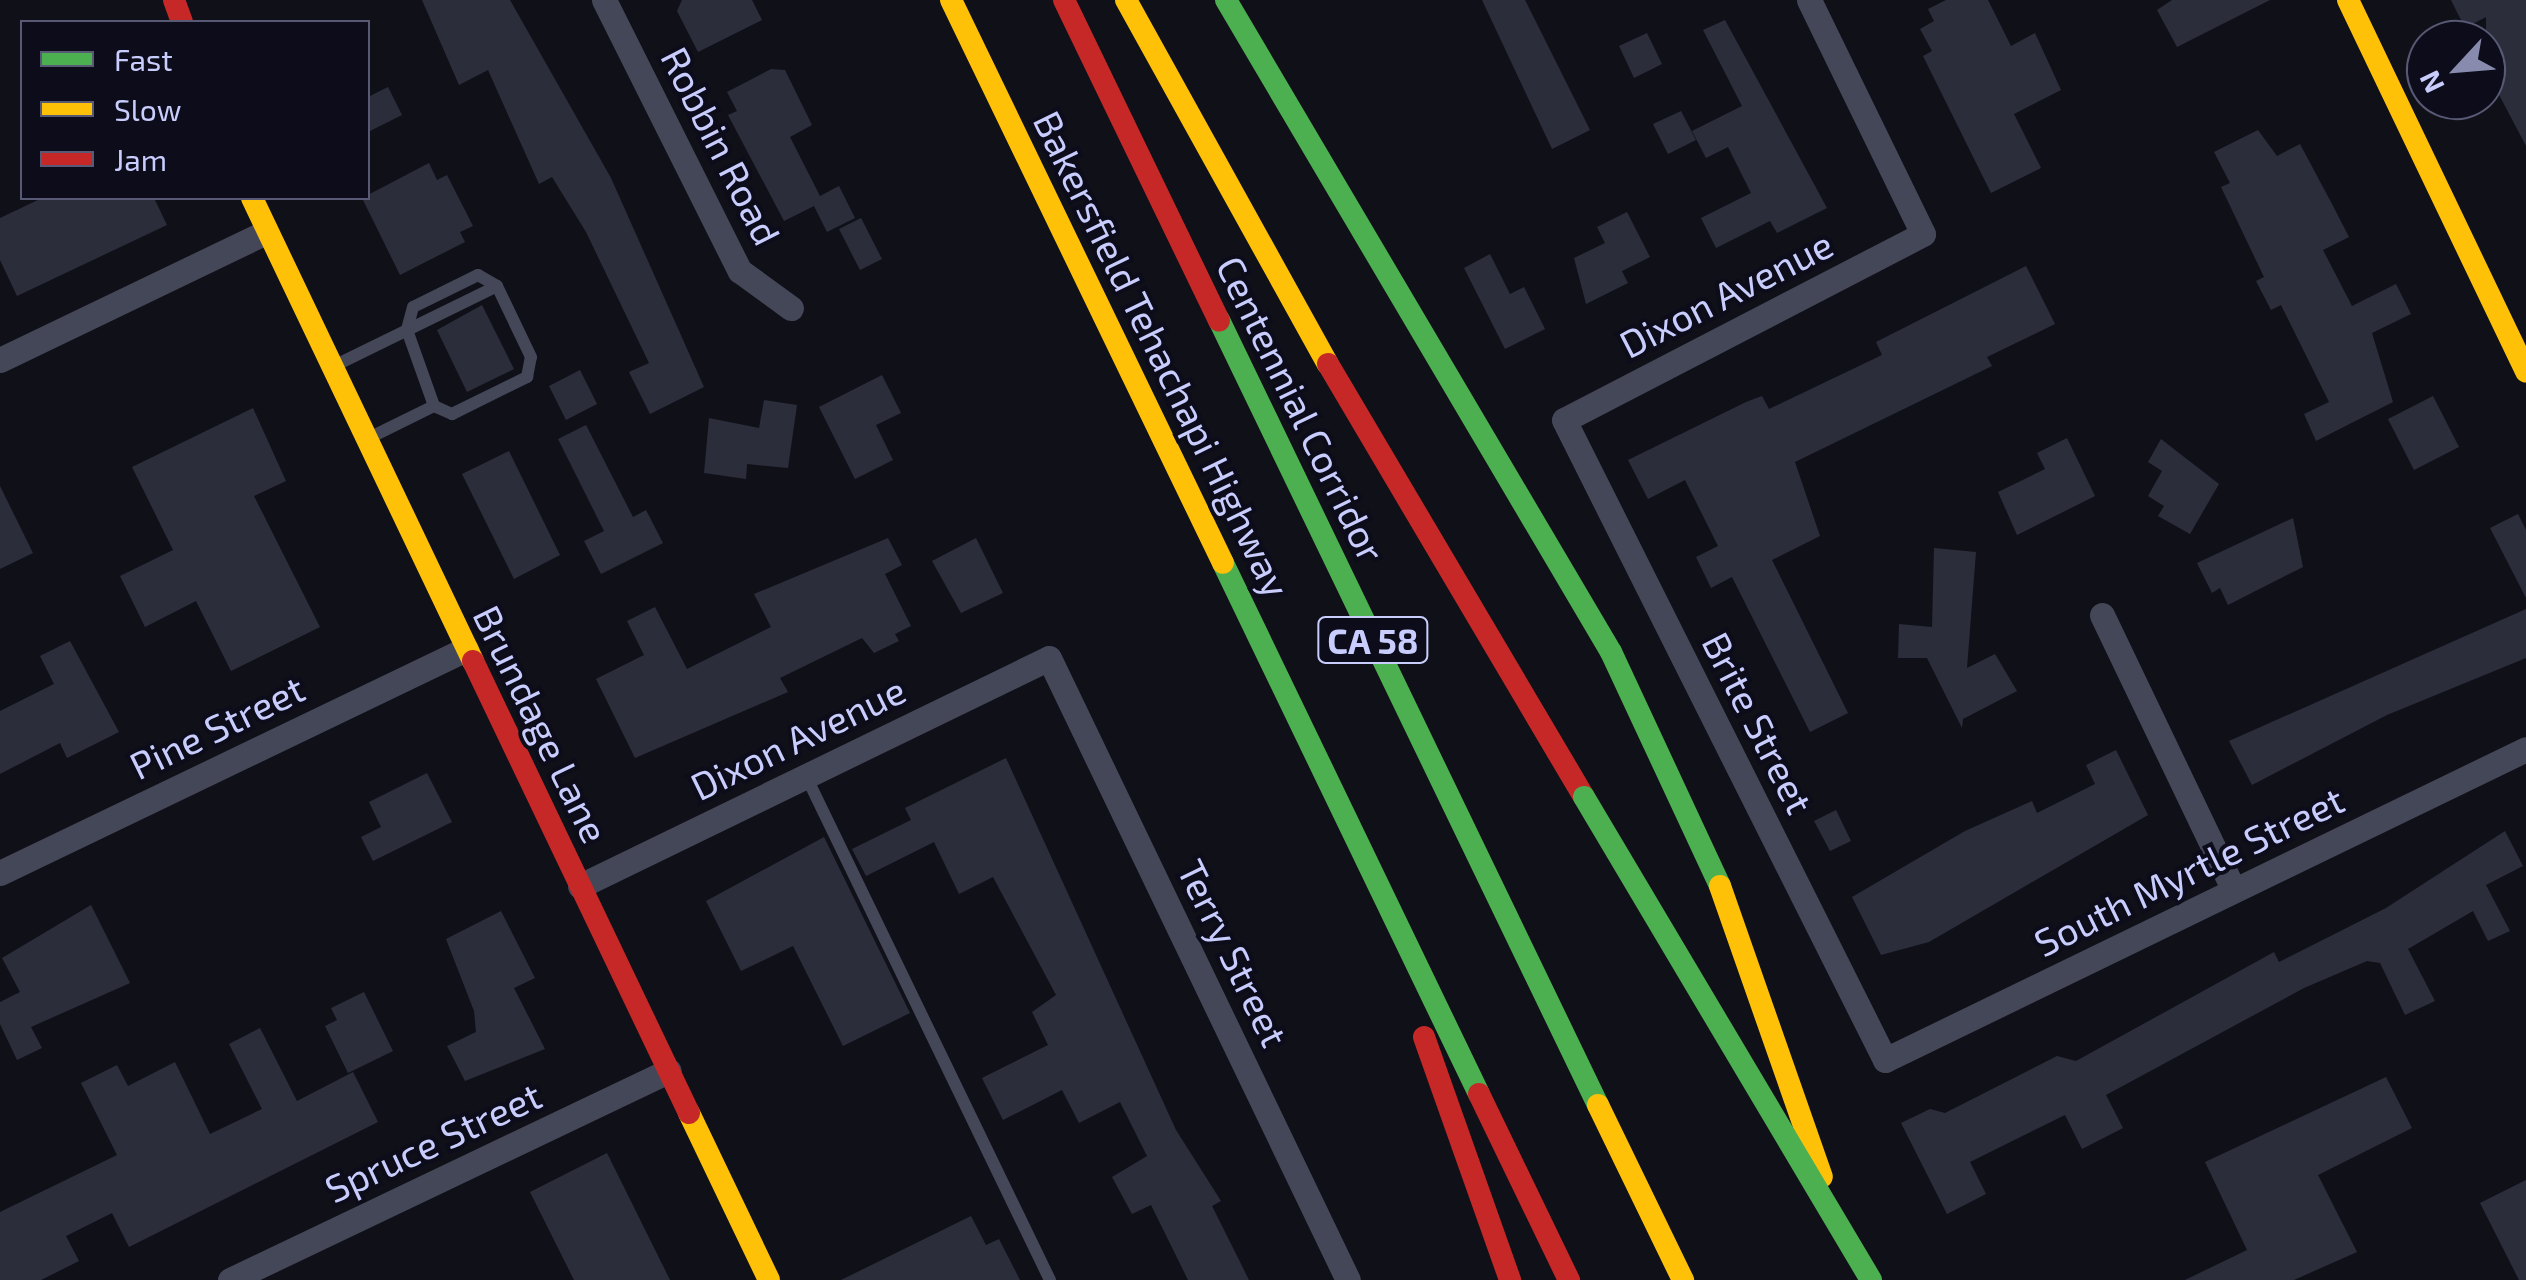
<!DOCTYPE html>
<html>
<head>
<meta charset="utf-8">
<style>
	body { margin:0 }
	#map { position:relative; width:2526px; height:1280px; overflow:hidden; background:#101018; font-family:"Exo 2",sans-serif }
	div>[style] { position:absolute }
	.building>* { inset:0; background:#2b2d3b }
	.lane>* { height:12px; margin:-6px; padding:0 6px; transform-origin:6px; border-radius:6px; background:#444758 }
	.street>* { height:25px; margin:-12.5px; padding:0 12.5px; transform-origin:12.5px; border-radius:12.5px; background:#444758 }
	.fast>* { height:22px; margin:-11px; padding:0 11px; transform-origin:11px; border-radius:11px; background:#4caf50 }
	.slow>* { height:22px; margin:-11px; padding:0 11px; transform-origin:11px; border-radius:11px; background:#ffc107 }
	.jam>* { height:22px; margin:-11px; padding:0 11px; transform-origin:11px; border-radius:11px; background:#c62828 }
	.fast-bridge>* { height:22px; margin:-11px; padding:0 11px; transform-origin:11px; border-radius:11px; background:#4caf50 }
	span { translate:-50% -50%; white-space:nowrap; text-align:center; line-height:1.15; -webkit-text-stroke:8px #0c0c1b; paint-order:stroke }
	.shield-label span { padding:2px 8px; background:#0c0c1b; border:2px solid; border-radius:8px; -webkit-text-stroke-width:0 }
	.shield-label { font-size:35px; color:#c8cdfd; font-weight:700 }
	.street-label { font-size:38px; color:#c8cdfd }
	.legend { position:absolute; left:20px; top:20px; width:350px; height:180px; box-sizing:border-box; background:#0c0c1b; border:2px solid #575975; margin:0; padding:12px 18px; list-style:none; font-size:30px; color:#c8cdfd }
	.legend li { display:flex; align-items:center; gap:20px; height:50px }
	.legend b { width:50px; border:2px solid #575975 }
	.north { position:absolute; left:2406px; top:20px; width:100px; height:100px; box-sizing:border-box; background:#0c0c1b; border:2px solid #575975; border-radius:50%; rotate:244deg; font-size:28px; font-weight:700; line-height:40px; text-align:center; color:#c8cdfd }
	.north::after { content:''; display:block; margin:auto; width:35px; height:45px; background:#888bad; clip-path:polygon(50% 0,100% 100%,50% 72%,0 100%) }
</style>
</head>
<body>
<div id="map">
	<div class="building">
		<div style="clip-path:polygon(422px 0,510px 0,611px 178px,704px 387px,650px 414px,629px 372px,649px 363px,586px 232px,552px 177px,539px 184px,488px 70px,459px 85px)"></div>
		<div style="clip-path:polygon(682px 0,752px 0,762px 20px,698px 52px,677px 11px)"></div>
		<div style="clip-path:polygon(1482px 0,1525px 0,1590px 130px,1552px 149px)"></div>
		<div style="clip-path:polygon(1946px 0,1988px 0,2011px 46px,2035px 33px,2061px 90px,2014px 114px,2041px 168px,1991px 193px,1923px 56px,1932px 51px,1920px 29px,1934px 21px,1928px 9px)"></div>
		<div style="clip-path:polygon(2172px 0,2270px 0,2177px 47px,2157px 10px)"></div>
		<div style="clip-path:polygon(2451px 0,2526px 0,2526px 146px,2486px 70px,2486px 17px,2465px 28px)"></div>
		<div style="clip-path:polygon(1725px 20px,1827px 208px,1777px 233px,1770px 221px,1716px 248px,1701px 218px,1751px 193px,1728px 147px,1706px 158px,1692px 131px,1742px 106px,1703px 30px)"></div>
		<div style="clip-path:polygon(1647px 33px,1662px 64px,1634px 78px,1619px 46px)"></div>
		<div style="clip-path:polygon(771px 69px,785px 70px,812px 125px,790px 137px,820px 196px,839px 186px,855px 218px,827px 232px,814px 206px,784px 221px,728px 115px,737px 111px,727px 92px)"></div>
		<div style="clip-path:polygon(388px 87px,402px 115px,368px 132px,368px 97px)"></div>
		<div style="clip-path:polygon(1681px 111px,1696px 140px,1668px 154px,1653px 124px)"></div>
		<div style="clip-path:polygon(2258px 130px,2277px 156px,2300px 144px,2332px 204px,2349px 237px,2323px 250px,2352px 306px,2396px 284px,2411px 314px,2372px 333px,2393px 402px,2316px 441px,2304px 414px,2329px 402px,2281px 305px,2271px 310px,2256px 281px,2264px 277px,2221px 187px,2230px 183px,2214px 152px)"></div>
		<div style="clip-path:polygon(429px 163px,437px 180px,447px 175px,473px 226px,460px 232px,465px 242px,400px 275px,362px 198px)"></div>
		<div style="clip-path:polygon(42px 198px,154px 198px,167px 225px,17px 296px,0 260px,0 218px)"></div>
		<div style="clip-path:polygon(1627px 212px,1650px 257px,1622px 271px,1628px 283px,1586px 304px,1574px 258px,1605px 243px,1597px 227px)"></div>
		<div style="clip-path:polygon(861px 218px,882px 259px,860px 270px,839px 229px)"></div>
		<div style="clip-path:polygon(1490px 254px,1510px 294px,1524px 287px,1545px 329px,1505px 349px,1464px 268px)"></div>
		<div style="clip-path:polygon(2026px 266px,2055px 324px,1987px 357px,1992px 366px,1795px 462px,1820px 536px,1772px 560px,1848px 713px,1810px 732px,1732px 577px,1711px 588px,1696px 557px,1718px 546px,1685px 480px,1648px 499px,1628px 460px,1746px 402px,1762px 396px,1769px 409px,1882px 355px,1876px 342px)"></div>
		<div style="clip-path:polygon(482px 305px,514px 369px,467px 392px,437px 330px)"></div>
		<div style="clip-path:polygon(580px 370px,597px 404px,566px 420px,549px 386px)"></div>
		<div style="clip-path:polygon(882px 375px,901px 413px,876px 425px,893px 460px,855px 479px,819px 407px)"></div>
		<div style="clip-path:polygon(2433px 396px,2459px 447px,2414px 470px,2388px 419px)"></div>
		<div style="clip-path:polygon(764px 400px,797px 405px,788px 468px,747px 464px,746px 479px,704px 473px,709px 418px,759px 428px)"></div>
		<div style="clip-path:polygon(253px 408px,286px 481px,254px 496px,320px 627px,231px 671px,196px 601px,145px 627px,120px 576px,173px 550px,132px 467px)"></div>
		<div style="clip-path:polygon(586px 425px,633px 517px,646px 510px,663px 543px,601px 574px,584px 541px,604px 531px,558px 439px)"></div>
		<div style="clip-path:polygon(2067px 438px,2095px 496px,2017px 535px,1998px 492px,2045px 469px,2037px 453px)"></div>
		<div style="clip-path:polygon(2161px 439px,2219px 484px,2190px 534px,2158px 516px,2164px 506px,2148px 496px,2162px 471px,2148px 462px)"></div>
		<div style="clip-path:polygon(509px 451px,560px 555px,514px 579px,462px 474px)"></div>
		<div style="clip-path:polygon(0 486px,33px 553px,0 569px)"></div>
		<div style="clip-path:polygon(2518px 514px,2526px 530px,2526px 598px,2490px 528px)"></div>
		<div style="clip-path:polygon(2293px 518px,2303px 567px,2228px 605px,2220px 588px,2212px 593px,2197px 563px)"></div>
		<div style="clip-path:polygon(888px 538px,902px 565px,885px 574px,911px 626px,895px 634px,899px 641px,874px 653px,862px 638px,780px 678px,788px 692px,635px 758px,596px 679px,644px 655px,627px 621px,655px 607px,687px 669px,771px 627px,754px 594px)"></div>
		<div style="clip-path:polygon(976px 538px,1003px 593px,961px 613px,932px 561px)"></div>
		<div style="clip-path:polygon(1934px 548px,1976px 552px,1967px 668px,1995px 654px,2017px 691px,1963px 719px,1962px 728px,1927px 658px,1898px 658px,1899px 624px,1932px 627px)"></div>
		<div style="clip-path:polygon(2526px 609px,2526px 658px,2387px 715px,2252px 785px,2229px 741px)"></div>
		<div style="clip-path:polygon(70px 641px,119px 732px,67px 758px,60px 743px,0 774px,0 711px,54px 684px,40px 656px)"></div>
		<div style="clip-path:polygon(2116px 750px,2148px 815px,1929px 942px,1881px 955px,1852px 897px,1965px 831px,2032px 801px,2037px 813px,2095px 784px,2086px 765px)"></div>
		<div style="clip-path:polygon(1006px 758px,1176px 1130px,1221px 1201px,1212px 1206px,1249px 1280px,1188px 1280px,1151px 1205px,1132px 1214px,1112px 1177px,1147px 1156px,1120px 1102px,1079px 1123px,1062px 1090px,1003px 1120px,982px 1078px,1048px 1045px,1032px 1012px,1056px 995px,993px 877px,959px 894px,934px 842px,866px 876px,852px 849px,911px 820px,905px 808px)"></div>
		<div style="clip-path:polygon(427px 773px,452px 822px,373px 861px,361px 837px,381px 827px,369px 802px)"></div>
		<div style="clip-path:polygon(1836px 810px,1851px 841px,1830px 851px,1814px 821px)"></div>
		<div style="clip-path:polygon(2505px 831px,2523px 866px,2486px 885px,2510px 931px,2488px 941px,2473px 911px,2408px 949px,2435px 1001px,2405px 1015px,2380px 963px,2367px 961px,2304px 988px,2106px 1095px,2123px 1128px,2082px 1149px,2065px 1115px,1970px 1162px,1986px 1194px,1947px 1214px,1901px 1123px,1930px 1109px,1945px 1113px,2057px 1056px,2076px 1061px,2274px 952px,2279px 962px,2386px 908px)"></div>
		<div style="clip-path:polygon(824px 837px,910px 1013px,843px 1046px,793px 946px,741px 971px,706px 901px)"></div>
		<div style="clip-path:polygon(91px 905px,130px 983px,31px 1027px,42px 1048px,17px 1060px,0 1024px,0 1002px,20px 992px,2px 958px)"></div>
		<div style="clip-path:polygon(501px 911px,535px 978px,514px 988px,545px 1049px,465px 1081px,447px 1046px,476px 1032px,474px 1011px,446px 939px)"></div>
		<div style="clip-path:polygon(364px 992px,393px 1051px,348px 1073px,325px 1026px,337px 1020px,331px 1008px)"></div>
		<div style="clip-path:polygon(260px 1028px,297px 1101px,353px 1072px,378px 1122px,129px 1247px,112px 1213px,66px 1236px,79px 1261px,41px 1280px,0 1280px,0 1212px,117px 1155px,81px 1083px,117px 1065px,128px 1086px,175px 1062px,210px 1134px,262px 1109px,229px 1044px)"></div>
		<div style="clip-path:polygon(2386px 1077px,2412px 1128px,2318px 1175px,2357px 1252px,2294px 1280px,2185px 1280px,2247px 1250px,2205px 1162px)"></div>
		<div style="clip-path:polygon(607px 1153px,670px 1280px,574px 1280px,530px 1192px)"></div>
		<div style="clip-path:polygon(2526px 1180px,2526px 1280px,2519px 1280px,2480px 1203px)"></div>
		<div style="clip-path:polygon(971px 1216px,986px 1245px,999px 1239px,1020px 1280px,841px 1280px)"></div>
	</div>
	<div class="lane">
		<div style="left:338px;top:364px;width:177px;rotate:-26.1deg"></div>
		<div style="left:369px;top:438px;width:72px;rotate:-26.2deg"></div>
		<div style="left:434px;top:406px;width:20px;rotate:24deg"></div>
		<div style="left:452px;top:414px;width:84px;rotate:-26.3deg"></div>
		<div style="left:527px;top:377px;width:20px;rotate:-79deg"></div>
		<div style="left:531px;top:357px;width:79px;rotate:-115.6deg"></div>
		<div style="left:497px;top:286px;width:22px;rotate:-150deg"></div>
		<div style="left:478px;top:275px;width:72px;rotate:153.8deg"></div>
		<div style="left:413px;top:307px;width:24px;rotate:105deg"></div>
		<div style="left:407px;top:330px;width:81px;rotate:70.4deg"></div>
		<div style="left:806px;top:776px;width:560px;rotate:64.17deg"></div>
	</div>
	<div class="street">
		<div style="left:604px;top:0;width:303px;rotate:63.4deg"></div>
		<div style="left:740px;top:271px;width:63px;rotate:36deg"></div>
		<div style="left:1809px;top:0;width:260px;rotate:64deg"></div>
		<div style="left:1923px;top:234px;width:404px;rotate:152.6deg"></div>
		<div style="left:1564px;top:420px;width:716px;rotate:63.36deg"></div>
		<div style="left:1885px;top:1060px;width:712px;rotate:-25.88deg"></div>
		<div style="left:0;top:360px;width:295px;rotate:-25.7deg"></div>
		<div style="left:2102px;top:615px;width:305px;rotate:64.4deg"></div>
		<div style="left:0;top:873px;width:517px;rotate:-25.67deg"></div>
		<div style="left:580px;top:886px;width:521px;rotate:-25.93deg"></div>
		<div style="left:1049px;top:658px;width:690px;rotate:64.33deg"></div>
		<div style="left:230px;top:1280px;width:486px;rotate:-25.5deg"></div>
	</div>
	<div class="fast">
		<div style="left:1226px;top:0;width:757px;rotate:59.44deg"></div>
		<div style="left:1611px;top:652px;width:258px;rotate:65deg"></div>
		<div style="left:1219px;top:320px;width:872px;rotate:64.23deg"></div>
		<div style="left:1223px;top:563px;width:589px;rotate:64.26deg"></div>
	</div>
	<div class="slow">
		<div style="left:951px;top:0;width:625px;rotate:64.21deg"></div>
		<div style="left:1126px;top:0;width:416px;rotate:61deg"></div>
		<div style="left:2348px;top:0;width:412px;rotate:64.4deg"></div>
		<div style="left:252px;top:198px;width:513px;rotate:64.48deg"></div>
		<div style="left:1720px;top:886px;width:308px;rotate:70.7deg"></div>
		<div style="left:1598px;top:1105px;width:195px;rotate:64.1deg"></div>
		<div style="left:689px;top:1113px;width:185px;rotate:64.4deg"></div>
	</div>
	<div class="jam">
		<div style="left:174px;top:0;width:23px;rotate:70deg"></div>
		<div style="left:1064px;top:0;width:356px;rotate:64.2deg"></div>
		<div style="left:1328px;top:364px;width:503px;rotate:59.41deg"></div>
		<div style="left:473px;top:661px;width:501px;rotate:64.46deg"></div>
		<div style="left:1424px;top:1037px;width:258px;rotate:70.5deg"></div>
		<div style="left:1479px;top:1094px;width:207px;rotate:64.2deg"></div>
	</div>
	<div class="fast-bridge">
		<div style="left:1584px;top:797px;width:562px;rotate:59.28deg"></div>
	</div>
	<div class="shield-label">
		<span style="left:1373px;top:640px">CA 58</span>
	</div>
	<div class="street-label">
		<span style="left:721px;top:146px;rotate:63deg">Robbin Road</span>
		<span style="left:1726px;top:294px;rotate:-27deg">Dixon Avenue</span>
		<span style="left:1162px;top:354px;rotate:64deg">Bakersfield Tehachapi Highway</span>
		<span style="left:1301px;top:409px;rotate:64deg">Centennial Corridor</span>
		<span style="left:1758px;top:723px;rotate:63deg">Brite Street</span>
		<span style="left:541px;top:724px;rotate:64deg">Brundage Lane</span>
		<span style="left:217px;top:727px;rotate:-26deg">Pine Street</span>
		<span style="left:798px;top:738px;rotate:-26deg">Dixon Avenue</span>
		<span style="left:2189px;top:871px;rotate:-26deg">South Myrtle Street</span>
		<span style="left:1233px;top:953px;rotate:64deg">Terry Street</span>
		<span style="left:433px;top:1142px;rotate:-25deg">Spruce Street</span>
	</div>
	<ul class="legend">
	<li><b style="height:12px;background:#4caf50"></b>Fast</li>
	<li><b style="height:12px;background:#ffc107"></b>Slow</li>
	<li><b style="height:12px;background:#c62828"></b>Jam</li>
	</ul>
	<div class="north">N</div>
</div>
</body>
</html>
